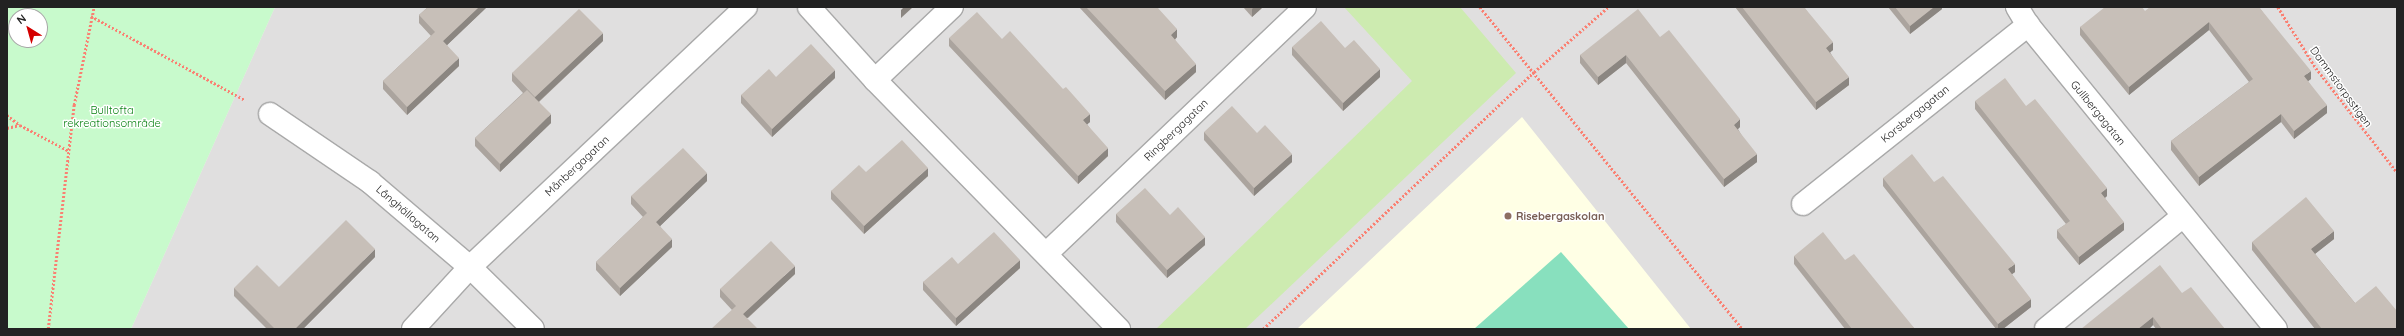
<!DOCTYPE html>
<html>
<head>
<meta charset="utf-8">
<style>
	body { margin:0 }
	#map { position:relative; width:2404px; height:336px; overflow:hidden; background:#f2efe9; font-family:Quicksand,sans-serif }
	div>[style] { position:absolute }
	.residential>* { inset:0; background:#e0dfdf }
	.education>* { inset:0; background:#ffffe5 }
	.grass>* { inset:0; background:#cdebb0 }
	.park>* { inset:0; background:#c8facc }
	.pitch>* { inset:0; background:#88e0be }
	.path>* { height:2.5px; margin-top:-1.25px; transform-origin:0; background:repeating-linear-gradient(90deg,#fa8072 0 2px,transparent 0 4px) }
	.roads { filter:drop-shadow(1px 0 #a9a9a9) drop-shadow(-1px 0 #a9a9a9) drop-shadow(0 1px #a9a9a9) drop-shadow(0 -1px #a9a9a9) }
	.minor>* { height:22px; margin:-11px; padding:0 11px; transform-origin:11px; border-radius:11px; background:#fff }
	.wall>* { inset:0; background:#aba49e }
	.shaded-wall>* { inset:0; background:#8b8681 }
	.building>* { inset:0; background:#c7bfb8 }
	.dots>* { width:11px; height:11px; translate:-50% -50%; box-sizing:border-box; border:2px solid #fff; border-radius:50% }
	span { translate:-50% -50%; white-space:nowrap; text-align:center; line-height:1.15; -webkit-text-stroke:3px #fff; paint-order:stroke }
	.street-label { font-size:11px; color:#222 }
	.park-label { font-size:11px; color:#0c8416 }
	.education-label { font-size:11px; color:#785e54; font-weight:700 }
	.left { translate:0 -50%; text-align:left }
	.frame { position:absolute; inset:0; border:8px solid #222; pointer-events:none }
	.north { position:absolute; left:8px; top:8px; width:40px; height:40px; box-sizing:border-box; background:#fff; border:1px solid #a7a7a7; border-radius:50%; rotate:323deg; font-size:11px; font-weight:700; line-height:16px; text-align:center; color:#222 }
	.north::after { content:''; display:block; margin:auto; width:14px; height:18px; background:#d40000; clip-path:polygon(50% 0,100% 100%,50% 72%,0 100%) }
</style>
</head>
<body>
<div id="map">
	<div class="residential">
		<div style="clip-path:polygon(275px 7px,2397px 7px,2397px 329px,131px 329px)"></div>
	</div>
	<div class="education">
		<div style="clip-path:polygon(1522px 117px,1691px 329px,1297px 329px)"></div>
	</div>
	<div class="grass">
		<div style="clip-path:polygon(1344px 7px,1460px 7px,1516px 73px,1245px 329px,1156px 329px,1412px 81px)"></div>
	</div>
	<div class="park">
		<div style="clip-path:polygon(evenodd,7px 7px,275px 7px,131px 329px,7px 329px,7px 7px,16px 16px,40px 16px,40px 40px,16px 40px,16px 16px)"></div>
	</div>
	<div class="pitch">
		<div style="clip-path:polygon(1561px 252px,1629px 329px,1474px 329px)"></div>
	</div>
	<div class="path">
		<div style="left:1480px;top:7px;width:416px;rotate:50.8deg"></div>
		<div style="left:2278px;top:7px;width:72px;rotate:58.1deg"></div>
		<div style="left:2316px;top:68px;width:132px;rotate:52.1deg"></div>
		<div style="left:91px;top:16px;width:175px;rotate:28.6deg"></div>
		<div style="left:7px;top:115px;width:16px;rotate:38deg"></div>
		<div style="left:7px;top:128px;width:13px;rotate:-13deg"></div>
		<div style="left:20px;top:125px;width:55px;rotate:28deg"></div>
		<div style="left:48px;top:329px;width:226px;rotate:-83.4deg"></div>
		<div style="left:74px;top:105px;width:100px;rotate:-78.5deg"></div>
		<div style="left:1263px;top:329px;width:373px;rotate:-43.5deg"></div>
		<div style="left:1534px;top:72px;width:98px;rotate:-41.3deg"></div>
	</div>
	<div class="roads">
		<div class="minor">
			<div style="left:809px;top:7px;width:98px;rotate:47.9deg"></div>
			<div style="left:875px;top:80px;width:349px;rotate:45.6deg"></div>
			<div style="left:2017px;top:7px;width:21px;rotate:59deg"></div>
			<div style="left:2028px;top:25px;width:392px;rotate:50.8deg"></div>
			<div style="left:875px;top:80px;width:106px;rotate:-43.5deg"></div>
			<div style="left:270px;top:114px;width:121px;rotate:34.2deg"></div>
			<div style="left:370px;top:182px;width:131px;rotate:40.4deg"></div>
			<div style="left:470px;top:267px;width:88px;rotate:44.5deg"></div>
			<div style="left:1803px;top:204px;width:288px;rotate:-38.5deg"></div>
			<div style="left:1047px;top:253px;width:356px;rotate:-43.6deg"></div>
			<div style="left:413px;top:329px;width:84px;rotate:-47.4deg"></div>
			<div style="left:470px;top:267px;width:379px;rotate:-43.3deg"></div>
			<div style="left:2046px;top:329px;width:176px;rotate:-39.5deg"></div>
		</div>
	</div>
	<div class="wall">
		<div style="clip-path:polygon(428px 7px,487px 7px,447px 45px,459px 66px,407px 115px,383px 89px,383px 81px,431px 36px,419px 23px,419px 15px)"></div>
		<div style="clip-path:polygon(1079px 7px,1157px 7px,1177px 37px,1175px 40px,1196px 72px,1165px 100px)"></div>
		<div style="clip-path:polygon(1243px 7px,1263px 7px,1252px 17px)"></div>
		<div style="clip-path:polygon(1735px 7px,1804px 7px,1833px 50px,1830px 52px,1849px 85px,1816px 110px)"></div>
		<div style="clip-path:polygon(1888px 7px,1942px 7px,1942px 9px,1910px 34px)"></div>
		<div style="clip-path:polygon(2259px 7px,2311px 79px,2308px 81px,2327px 113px,2294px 139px,2281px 122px,2199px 186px,2171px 150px,2171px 141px,2249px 82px,2209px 30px,2129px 95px,2080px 35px,2080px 27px,2145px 11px)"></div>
		<div style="clip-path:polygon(1660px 37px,1740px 127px,1738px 129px,1757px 162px,1724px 187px,1626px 63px,1598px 85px,1580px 63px,1580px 55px)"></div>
		<div style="clip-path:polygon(949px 38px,1002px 39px,1090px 122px,1087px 124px,1108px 156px,1078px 184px,949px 46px)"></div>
		<div style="clip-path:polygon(603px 41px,539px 102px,551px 123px,500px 172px,475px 146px,475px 138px,523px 93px,512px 81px,512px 73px)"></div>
		<div style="clip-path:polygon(1292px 47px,1345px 48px,1380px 77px,1343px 111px,1292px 55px)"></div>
		<div style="clip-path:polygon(835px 78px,772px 137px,741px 103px,741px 95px)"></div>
		<div style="clip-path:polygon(1975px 101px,2026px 106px,2107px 196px,2105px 198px,2124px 230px,2079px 265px,2057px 238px,2057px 230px,2066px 224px,1975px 109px)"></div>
		<div style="clip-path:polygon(1204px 132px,1257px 133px,1292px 162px,1254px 196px,1204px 140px)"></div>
		<div style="clip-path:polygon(866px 172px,928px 176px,864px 234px,831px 199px,831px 191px)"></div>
		<div style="clip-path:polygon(1883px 178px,1934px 182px,2015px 272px,2012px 274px,2031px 307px,2003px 329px,1996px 329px,1883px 186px)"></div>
		<div style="clip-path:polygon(707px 181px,660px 226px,672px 247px,620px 296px,596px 270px,596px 262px,643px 217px,631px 204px,631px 196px)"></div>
		<div style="clip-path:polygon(1116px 214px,1170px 215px,1205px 245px,1167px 278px,1116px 222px)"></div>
		<div style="clip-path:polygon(2334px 239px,2315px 254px,2355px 303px,2397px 329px,2315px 329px,2252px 250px,2252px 242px)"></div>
		<div style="clip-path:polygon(1794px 256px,1845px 260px,1915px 329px,1845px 329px,1794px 264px)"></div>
		<div style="clip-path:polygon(375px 257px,303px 329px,267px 329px,234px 296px,234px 288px,279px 287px)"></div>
		<div style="clip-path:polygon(958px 264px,1020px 268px,956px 326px,923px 290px,923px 282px)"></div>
		<div style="clip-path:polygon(795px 274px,748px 318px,732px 310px,720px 297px,720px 289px)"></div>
		<div style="clip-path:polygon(2182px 293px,2225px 329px,2156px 329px,2153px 325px,2149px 329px,2081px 329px)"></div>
	</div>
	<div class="shaded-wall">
		<div style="clip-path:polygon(479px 7px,487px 7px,443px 49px,443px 41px)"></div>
		<div style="clip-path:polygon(904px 7px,913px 7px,901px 18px,901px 10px)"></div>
		<div style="clip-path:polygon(1254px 7px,1263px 7px,1252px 17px,1252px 9px)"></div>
		<div style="clip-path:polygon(1934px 7px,1942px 7px,1942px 9px,1910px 34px,1910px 26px)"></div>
		<div style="clip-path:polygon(2209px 22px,2209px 30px,2129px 95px,2129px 87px)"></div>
		<div style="clip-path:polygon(1177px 29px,1177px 37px,1171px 43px,1171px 35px)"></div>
		<div style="clip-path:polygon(603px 33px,603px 41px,535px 105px,535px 97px)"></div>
		<div style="clip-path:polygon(1833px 42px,1833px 50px,1826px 56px,1826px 48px)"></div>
		<div style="clip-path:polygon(1626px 55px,1626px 63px,1598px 85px,1598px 77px)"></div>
		<div style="clip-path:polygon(459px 58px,459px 66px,407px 115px,407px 107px)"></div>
		<div style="clip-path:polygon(1196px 64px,1196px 72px,1165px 100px,1165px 91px)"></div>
		<div style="clip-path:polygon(1380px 69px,1380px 77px,1343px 111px,1343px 103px)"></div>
		<div style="clip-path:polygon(835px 70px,835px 78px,772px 137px,772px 129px)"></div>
		<div style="clip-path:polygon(2311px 71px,2311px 79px,2304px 84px,2304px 76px)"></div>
		<div style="clip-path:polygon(1849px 77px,1849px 85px,1816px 110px,1816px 102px)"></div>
		<div style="clip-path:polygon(2327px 105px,2327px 113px,2294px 139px,2294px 131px)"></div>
		<div style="clip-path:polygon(551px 114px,551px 123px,500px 172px,500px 164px)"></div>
		<div style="clip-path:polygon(1090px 114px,1090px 122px,1083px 128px,1083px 120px)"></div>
		<div style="clip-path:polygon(2281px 114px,2281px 122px,2199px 186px,2199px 177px)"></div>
		<div style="clip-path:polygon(1740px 119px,1740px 127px,1734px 133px,1734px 125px)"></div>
		<div style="clip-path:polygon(1108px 148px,1108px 156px,1078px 184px,1078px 176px)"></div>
		<div style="clip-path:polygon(1292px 154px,1292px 162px,1254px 196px,1254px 188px)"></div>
		<div style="clip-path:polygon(1757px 154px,1757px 162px,1724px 187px,1724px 179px)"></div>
		<div style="clip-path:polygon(928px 168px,928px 176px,864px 234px,864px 226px)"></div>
		<div style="clip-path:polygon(707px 173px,707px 181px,656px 230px,656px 222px)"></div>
		<div style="clip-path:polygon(2107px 188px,2107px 196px,2101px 201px,2101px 193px)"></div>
		<div style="clip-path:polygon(2124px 222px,2124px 230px,2079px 265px,2079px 257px)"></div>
		<div style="clip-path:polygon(2334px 231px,2334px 239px,2311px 257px,2311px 249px)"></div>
		<div style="clip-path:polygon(1205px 237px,1205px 245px,1167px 278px,1167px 270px)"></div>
		<div style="clip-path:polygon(672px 239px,672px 247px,620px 296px,620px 288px)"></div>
		<div style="clip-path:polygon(375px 249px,375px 257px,303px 329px,295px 329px)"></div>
		<div style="clip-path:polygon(1020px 260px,1020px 268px,956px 326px,956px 318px)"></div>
		<div style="clip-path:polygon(2015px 264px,2015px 272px,2008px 277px,2008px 269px)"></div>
		<div style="clip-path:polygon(795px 266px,795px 274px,743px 322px,743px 314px)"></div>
		<div style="clip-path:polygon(2031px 299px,2031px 307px,2003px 329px,1998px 329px,1998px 324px)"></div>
		<div style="clip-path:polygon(2153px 317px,2153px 325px,2149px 329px,2138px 329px)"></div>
	</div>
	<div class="building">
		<div style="clip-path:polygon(428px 7px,479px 7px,443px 41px,459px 58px,407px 107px,383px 81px,435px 32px,419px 15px)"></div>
		<div style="clip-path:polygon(1086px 7px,1157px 7px,1177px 29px,1171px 35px,1196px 64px,1165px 91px)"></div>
		<div style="clip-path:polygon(1742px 7px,1804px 7px,1833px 42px,1826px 48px,1849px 77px,1816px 102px)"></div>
		<div style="clip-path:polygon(1895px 7px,1934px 7px,1910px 26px)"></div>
		<div style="clip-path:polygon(2105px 7px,2142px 7px,2145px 11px,2150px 7px,2259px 7px,2311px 71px,2304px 76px,2327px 105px,2294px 131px,2281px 114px,2199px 177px,2171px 141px,2253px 79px,2209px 22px,2129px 87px,2080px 27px)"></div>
		<div style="clip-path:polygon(579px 9px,603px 33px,535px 97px,512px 73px)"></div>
		<div style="clip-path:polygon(1638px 9px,1660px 37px,1669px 30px,1740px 119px,1734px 125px,1757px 154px,1724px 179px,1626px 55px,1598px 77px,1580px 55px)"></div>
		<div style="clip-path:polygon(977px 12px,1002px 39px,1010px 31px,1063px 89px,1066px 87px,1090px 114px,1083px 120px,1108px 148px,1078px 176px,949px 38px)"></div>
		<div style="clip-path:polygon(1321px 21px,1345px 48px,1354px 40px,1380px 69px,1343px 103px,1292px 47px)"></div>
		<div style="clip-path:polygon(811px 44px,835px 70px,772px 129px,741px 95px,769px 69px,776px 77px)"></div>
		<div style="clip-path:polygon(2005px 78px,2026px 106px,2035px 99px,2107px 188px,2101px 193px,2124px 222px,2079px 257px,2057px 230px,2070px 221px,1975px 101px)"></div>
		<div style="clip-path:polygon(527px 90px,551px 114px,500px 164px,475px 138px)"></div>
		<div style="clip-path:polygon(1232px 106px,1257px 133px,1265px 125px,1292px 154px,1254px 188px,1204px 132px)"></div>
		<div style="clip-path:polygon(902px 140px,928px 168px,864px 226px,831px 191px,859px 165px,866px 172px)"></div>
		<div style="clip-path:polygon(683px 148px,707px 173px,656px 222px,672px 239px,620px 288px,596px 262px,647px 213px,631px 196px)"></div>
		<div style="clip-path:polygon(1912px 154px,1934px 182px,1943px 176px,2015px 264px,2008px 269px,2031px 299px,1998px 324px,1883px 178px)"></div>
		<div style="clip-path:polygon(1145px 188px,1170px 215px,1178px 207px,1205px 237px,1167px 270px,1116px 214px)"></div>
		<div style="clip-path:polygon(2306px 197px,2334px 231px,2311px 249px,2355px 303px,2376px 286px,2397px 311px,2397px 327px,2394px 329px,2322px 329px,2252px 242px)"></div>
		<div style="clip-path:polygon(346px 220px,375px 249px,295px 329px,275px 329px,234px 288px,257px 265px,279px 287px)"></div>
		<div style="clip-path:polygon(994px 232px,1020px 260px,956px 318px,923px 282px,952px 257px,958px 264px)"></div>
		<div style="clip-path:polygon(1823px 232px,1845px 260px,1854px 254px,1915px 329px,1852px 329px,1794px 256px)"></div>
		<div style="clip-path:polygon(771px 241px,795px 266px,743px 314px,758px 329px,711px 329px,736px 306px,720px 289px)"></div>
		<div style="clip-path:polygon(2160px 265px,2182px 293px,2191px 287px,2225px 329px,2162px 329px,2153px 317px,2138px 329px,2081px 329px)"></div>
	</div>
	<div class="dots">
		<div style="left:1508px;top:216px;background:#8d6e63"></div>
	</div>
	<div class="street-label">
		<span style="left:2341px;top:87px;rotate:54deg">Dammstorpsstigen</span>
		<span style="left:2098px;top:113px;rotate:51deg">Gullbergagatan</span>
		<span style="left:1915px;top:114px;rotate:-39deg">Korsbergagatan</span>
		<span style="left:1176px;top:130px;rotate:-44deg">Ringbergagatan</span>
		<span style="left:577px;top:166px;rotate:-43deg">Månbergagatan</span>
		<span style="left:408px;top:214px;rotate:41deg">Långhällagatan</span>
	</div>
	<div class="park-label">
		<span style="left:112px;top:117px">Bulltofta<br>rekreationsområde</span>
	</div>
	<div class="education-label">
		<span class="left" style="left:1516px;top:216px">Risebergaskolan</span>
	</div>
	<div class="frame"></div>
	<div class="north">N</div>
</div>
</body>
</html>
